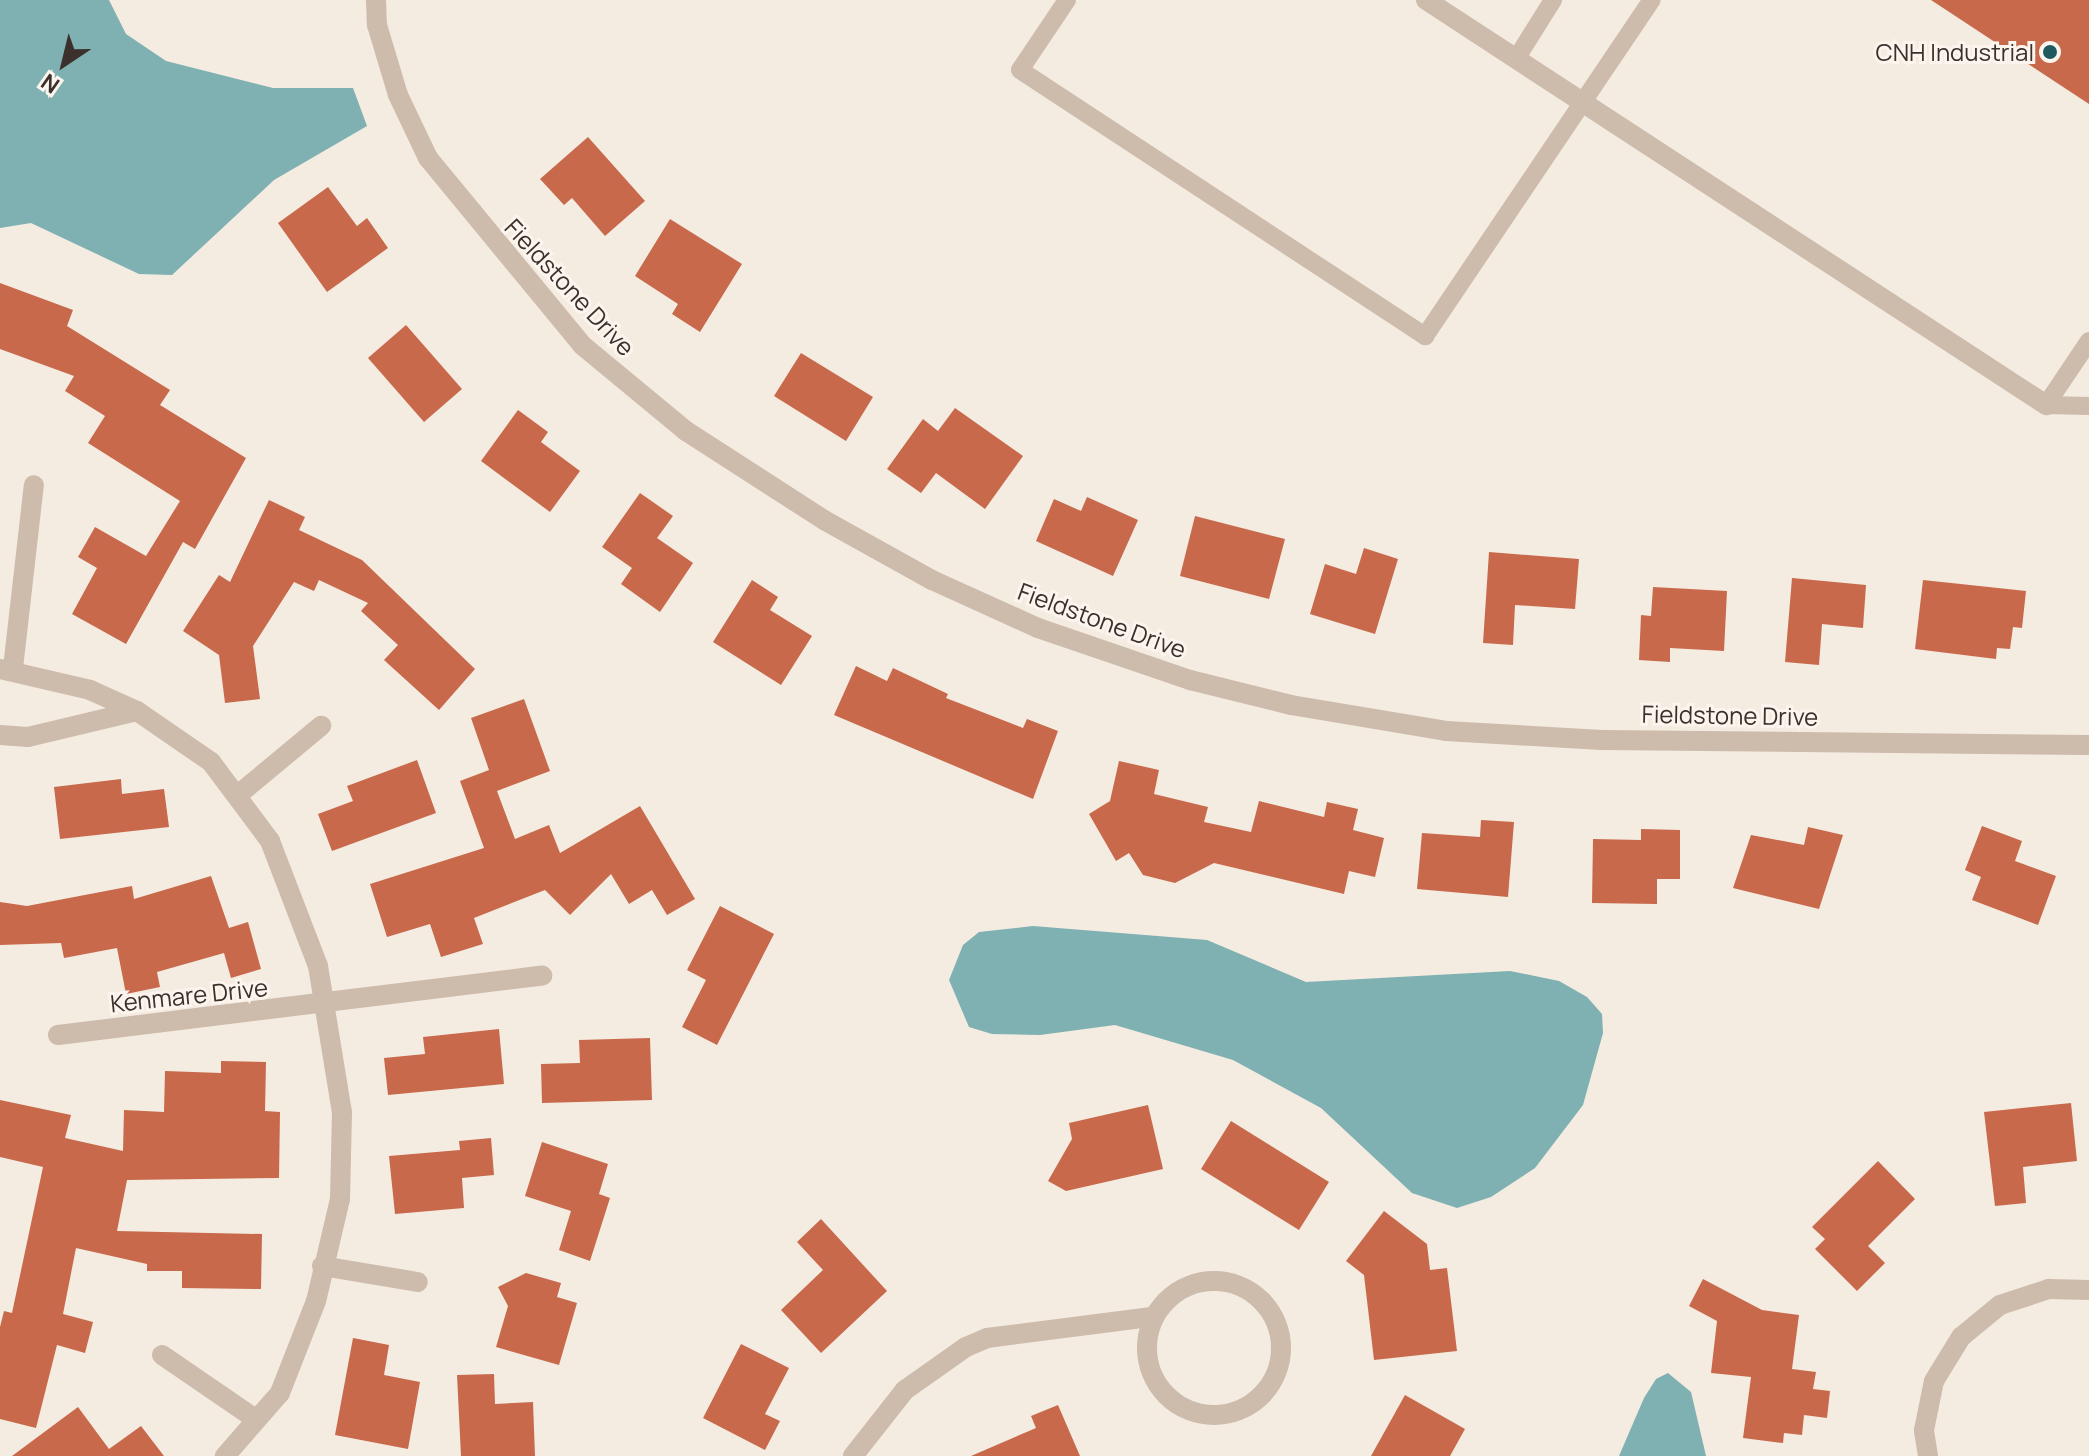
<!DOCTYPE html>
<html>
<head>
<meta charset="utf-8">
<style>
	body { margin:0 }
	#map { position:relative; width:2089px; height:1456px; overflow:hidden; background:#f4ebe1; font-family:Manrope,sans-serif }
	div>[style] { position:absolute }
	.water>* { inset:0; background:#7fb0b2 }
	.building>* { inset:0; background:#c8694b }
	.lane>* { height:18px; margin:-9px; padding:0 9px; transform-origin:9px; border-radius:9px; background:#cdbbac }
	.street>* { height:20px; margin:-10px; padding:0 10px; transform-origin:10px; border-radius:10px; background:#cdbbac }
	.street>.ring { margin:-10px; padding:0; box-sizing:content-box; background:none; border:20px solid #cdbbac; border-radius:50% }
	.dots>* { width:22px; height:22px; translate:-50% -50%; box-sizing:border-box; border:4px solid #fbf5ee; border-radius:50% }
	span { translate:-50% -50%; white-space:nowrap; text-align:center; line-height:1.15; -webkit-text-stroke:6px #fbf5ee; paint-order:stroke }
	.poi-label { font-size:24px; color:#3b302b }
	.right { translate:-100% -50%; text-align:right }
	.street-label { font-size:24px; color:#3b302b }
	.north { position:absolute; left:24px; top:24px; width:80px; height:80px; -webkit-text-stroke:6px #fbf5ee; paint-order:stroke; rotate:215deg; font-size:22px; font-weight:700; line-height:32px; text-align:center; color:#3b302b }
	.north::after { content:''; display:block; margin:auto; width:28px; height:36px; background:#3b302b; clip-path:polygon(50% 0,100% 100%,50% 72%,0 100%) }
</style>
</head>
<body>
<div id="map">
	<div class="water">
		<div style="clip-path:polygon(0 0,109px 0,126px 34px,166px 61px,273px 88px,353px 88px,367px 126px,274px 180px,172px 275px,139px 274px,31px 223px,0 228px)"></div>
		<div style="clip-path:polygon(1033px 926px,1207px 940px,1306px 982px,1510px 971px,1559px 981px,1587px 997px,1602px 1014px,1603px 1033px,1583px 1105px,1535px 1168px,1491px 1197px,1457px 1208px,1412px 1193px,1321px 1108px,1233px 1060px,1115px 1025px,1040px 1035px,992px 1034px,969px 1027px,949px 980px,963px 945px,979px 932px)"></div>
		<div style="clip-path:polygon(1668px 1373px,1691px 1392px,1706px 1456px,1619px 1456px,1644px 1398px,1656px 1379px)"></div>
	</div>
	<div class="building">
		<div style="clip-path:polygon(1931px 0,2089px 0,2089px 104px)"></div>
		<div style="clip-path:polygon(588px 137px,645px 201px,605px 236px,572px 198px,564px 205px,540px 179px)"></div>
		<div style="clip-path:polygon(328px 187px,357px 226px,367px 218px,388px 248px,327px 292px,278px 223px)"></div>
		<div style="clip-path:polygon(670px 219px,742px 264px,700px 332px,672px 314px,678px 304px,635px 276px)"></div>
		<div style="clip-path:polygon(0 283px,73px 310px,67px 326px,170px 390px,160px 405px,246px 458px,195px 549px,183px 542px,126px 644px,72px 614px,97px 568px,78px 557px,95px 527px,146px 556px,180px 501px,88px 443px,105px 416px,65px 391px,74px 376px,0 349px)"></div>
		<div style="clip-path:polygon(406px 325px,462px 389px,424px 422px,368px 358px)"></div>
		<div style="clip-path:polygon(801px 353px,873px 397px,846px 441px,774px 396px)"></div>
		<div style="clip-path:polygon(955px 408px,1023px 456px,985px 509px,936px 473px,921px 493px,887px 469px,923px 419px,938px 431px)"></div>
		<div style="clip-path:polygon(518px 410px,548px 432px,541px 442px,580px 471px,550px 512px,481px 461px)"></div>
		<div style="clip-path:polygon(640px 493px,673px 516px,657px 538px,693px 563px,660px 612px,621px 584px,632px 568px,602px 547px)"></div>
		<div style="clip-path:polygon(1087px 497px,1138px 520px,1113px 576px,1036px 541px,1054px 499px,1081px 511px)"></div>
		<div style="clip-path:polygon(269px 500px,305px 517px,299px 530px,362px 560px,475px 669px,439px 710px,384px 660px,398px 645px,361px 611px,368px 603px,319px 580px,314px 591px,294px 582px,253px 646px,260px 699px,225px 703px,219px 655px,183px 631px,219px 575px,230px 582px)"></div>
		<div style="clip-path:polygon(1195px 516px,1285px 539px,1269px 599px,1180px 576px)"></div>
		<div style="clip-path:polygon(1364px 548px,1398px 559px,1375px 634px,1310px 614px,1325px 564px,1356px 574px)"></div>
		<div style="clip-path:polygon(1489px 552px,1579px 559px,1575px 609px,1515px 605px,1513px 645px,1483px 643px)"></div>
		<div style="clip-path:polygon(1792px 578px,1866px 585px,1863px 628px,1822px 624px,1819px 665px,1785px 662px)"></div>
		<div style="clip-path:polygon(752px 580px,778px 597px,770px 610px,812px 636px,781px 685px,713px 642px)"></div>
		<div style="clip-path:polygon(1923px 580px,2026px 591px,2022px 628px,2013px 627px,2010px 649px,1997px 648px,1996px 659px,1915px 649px)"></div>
		<div style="clip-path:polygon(1653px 587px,1727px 591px,1724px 651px,1670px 648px,1670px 662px,1639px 660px,1641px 615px,1651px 616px)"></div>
		<div style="clip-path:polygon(856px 666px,887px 681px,893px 668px,948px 694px,946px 698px,1023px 728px,1027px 719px,1058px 731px,1033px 799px,834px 715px)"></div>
		<div style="clip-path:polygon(524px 699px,550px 771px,497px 791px,515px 839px,549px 825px,560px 853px,640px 806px,695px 899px,667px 915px,652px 890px,629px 904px,611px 874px,570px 915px,545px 890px,474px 918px,483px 944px,441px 957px,430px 924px,387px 937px,370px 884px,484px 848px,460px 781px,489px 770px,471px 718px)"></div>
		<div style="clip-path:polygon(417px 760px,436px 813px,332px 851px,318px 814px,353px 801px,347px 786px)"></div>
		<div style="clip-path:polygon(1119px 761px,1159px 770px,1154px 794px,1208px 807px,1204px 822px,1251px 832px,1259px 801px,1324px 817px,1327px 802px,1358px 809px,1353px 830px,1384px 838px,1375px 877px,1349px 871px,1344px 894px,1214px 863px,1175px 883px,1143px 875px,1129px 853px,1116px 861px,1089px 814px,1110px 801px)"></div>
		<div style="clip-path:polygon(121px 779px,122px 794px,164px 789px,169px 827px,60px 839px,54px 787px)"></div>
		<div style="clip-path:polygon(1481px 820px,1514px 822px,1508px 897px,1417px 889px,1422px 833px,1480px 837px)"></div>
		<div style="clip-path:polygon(1982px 826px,2022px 841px,2015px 861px,2056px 876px,2038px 925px,1972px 900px,1981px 877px,1965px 870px)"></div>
		<div style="clip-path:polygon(1808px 827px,1843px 835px,1819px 909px,1733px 888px,1751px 835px,1804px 845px)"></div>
		<div style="clip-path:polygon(1641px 829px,1680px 830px,1680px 879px,1657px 879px,1657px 904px,1592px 903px,1593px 839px,1641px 840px)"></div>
		<div style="clip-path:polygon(211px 876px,229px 928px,248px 922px,261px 969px,231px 978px,224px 953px,157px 972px,160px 987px,126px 994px,117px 948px,64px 958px,61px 943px,0 945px,0 902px,27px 906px,132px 886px,134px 899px)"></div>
		<div style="clip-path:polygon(720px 906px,774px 934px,717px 1045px,682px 1027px,706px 980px,687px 970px)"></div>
		<div style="clip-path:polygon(499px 1029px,504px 1084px,388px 1095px,384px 1058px,425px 1054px,423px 1037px)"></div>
		<div style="clip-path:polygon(650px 1038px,652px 1100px,542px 1103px,541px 1064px,580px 1063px,579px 1040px)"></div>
		<div style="clip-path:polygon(221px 1061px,266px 1062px,265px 1111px,280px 1112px,279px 1178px,127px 1180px,117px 1231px,262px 1234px,261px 1289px,182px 1288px,182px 1271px,147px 1271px,147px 1264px,76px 1248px,63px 1314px,93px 1322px,85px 1353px,57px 1345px,36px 1428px,0 1419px,0 1327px,4px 1311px,12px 1313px,43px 1167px,0 1157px,0 1100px,71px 1115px,65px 1138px,123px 1151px,124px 1110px,164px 1112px,165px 1071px,221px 1073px)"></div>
		<div style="clip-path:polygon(2071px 1103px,2077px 1161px,2023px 1167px,2026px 1203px,1995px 1206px,1984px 1112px)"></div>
		<div style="clip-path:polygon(1148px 1105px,1163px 1169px,1066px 1191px,1048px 1181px,1072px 1139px,1069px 1123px)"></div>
		<div style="clip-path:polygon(1231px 1121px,1329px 1182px,1299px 1230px,1201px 1169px)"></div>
		<div style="clip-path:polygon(491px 1138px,494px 1175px,462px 1178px,464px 1208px,395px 1214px,389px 1156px,460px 1150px,459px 1141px)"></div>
		<div style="clip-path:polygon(542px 1142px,608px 1164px,599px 1194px,610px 1198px,590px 1261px,559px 1250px,571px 1211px,525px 1196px)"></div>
		<div style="clip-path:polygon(1878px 1161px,1915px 1199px,1868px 1246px,1885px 1263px,1857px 1291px,1815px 1249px,1825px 1239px,1812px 1227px)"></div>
		<div style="clip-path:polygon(1384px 1211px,1427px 1244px,1430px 1270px,1447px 1268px,1457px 1351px,1374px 1360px,1364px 1275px,1346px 1261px)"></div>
		<div style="clip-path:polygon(821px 1219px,887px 1291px,821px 1353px,781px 1310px,823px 1270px,797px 1242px)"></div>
		<div style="clip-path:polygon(526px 1273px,561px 1283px,557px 1297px,577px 1303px,559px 1365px,496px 1347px,508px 1306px,498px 1287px)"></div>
		<div style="clip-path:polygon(1703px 1279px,1762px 1310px,1799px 1315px,1792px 1369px,1816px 1372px,1813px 1389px,1830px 1391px,1827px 1418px,1804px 1415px,1802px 1435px,1784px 1433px,1783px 1443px,1743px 1438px,1751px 1377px,1711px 1373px,1717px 1321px,1689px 1306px)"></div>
		<div style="clip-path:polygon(353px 1338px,389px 1345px,384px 1375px,420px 1382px,408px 1449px,335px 1435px)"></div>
		<div style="clip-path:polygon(741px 1344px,789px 1368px,765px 1414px,780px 1421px,765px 1450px,703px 1418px)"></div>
		<div style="clip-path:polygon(494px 1374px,495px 1404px,533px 1402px,535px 1456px,461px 1456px,457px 1375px)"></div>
		<div style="clip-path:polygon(1405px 1395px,1465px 1429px,1450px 1456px,1371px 1456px)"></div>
		<div style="clip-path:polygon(1058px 1405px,1080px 1456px,971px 1456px,1036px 1428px,1031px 1416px)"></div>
		<div style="clip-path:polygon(78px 1407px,109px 1449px,141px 1426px,164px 1456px,12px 1456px)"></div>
	</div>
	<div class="lane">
		<div style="left:1067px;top:0;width:84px;rotate:123.9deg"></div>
		<div style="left:1020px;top:70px;width:485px;rotate:33.3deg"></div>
		<div style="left:1425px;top:336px;width:405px;rotate:-56deg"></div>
		<div style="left:1516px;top:59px;width:70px;rotate:-57.9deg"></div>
		<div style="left:2046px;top:405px;width:77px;rotate:-56.1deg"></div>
		<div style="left:2046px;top:405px;width:43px;rotate:1.3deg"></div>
	</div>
	<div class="street">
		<div style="left:376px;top:0;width:25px;rotate:88deg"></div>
		<div style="left:377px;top:25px;width:73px;rotate:73.3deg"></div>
		<div style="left:398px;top:95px;width:70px;rotate:64.5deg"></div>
		<div style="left:428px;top:158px;width:242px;rotate:50.5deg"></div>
		<div style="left:582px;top:345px;width:135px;rotate:39.6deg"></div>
		<div style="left:686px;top:431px;width:164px;rotate:32.8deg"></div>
		<div style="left:824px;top:520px;width:124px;rotate:29.1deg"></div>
		<div style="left:932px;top:580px;width:116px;rotate:24.4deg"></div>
		<div style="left:1038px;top:628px;width:161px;rotate:18.9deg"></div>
		<div style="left:1190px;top:680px;width:104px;rotate:13.9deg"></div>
		<div style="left:1291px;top:705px;width:157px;rotate:9.5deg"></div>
		<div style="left:1446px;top:731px;width:156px;rotate:3.3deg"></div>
		<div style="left:1602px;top:740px;width:487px;rotate:0.6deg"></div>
		<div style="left:1426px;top:0;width:741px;rotate:33.15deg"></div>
		<div style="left:13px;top:668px;width:184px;rotate:-83.5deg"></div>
		<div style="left:0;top:669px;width:92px;rotate:13.1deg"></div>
		<div style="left:90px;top:690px;width:51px;rotate:24.1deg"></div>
		<div style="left:137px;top:711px;width:90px;rotate:34.6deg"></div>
		<div style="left:211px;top:762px;width:99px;rotate:53.2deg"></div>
		<div style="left:270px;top:841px;width:134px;rotate:69deg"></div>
		<div style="left:318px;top:966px;width:148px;rotate:80.7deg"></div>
		<div style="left:342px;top:1112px;width:87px;rotate:91.3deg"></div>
		<div style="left:340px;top:1199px;width:105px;rotate:103.2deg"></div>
		<div style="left:316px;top:1301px;width:99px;rotate:111.4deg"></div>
		<div style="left:280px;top:1393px;width:84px;rotate:131.1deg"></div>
		<div style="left:0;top:735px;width:28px;rotate:4deg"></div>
		<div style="left:28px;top:737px;width:112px;rotate:-13.4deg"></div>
		<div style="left:239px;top:794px;width:107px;rotate:-39.7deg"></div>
		<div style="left:58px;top:1035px;width:488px;rotate:-7deg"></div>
		<div style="left:322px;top:1266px;width:97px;rotate:9.5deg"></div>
		<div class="ring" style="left:1147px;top:1281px;width:114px;height:114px"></div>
		<div style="left:162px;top:1355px;width:112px;rotate:34.4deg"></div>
		<div style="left:853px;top:1456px;width:84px;rotate:-51.8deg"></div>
		<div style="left:905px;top:1390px;width:75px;rotate:-35.2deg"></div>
		<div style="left:966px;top:1347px;width:23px;rotate:-23deg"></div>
		<div style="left:987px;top:1338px;width:166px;rotate:-7.3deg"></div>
		<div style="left:1928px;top:1456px;width:26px;rotate:-99deg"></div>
		<div style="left:1924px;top:1430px;width:50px;rotate:-78.5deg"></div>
		<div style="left:1934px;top:1381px;width:52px;rotate:-58.5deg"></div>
		<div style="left:1961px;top:1337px;width:50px;rotate:-39.4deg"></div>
		<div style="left:2000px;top:1305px;width:52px;rotate:-18.1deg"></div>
		<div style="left:2049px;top:1289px;width:40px;rotate:1.4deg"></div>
	</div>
	<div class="dots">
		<div style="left:2050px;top:52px;background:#1f5a5e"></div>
	</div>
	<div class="poi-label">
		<span class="right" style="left:2034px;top:52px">CNH Industrial</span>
	</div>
	<div class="street-label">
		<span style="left:570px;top:287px;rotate:47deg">Fieldstone Drive</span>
		<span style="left:1102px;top:620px;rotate:20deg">Fieldstone Drive</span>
		<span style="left:1730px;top:715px;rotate:1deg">Fieldstone Drive</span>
		<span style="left:189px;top:995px;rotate:-6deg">Kenmare Drive</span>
	</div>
	<div class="north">N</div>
</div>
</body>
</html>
